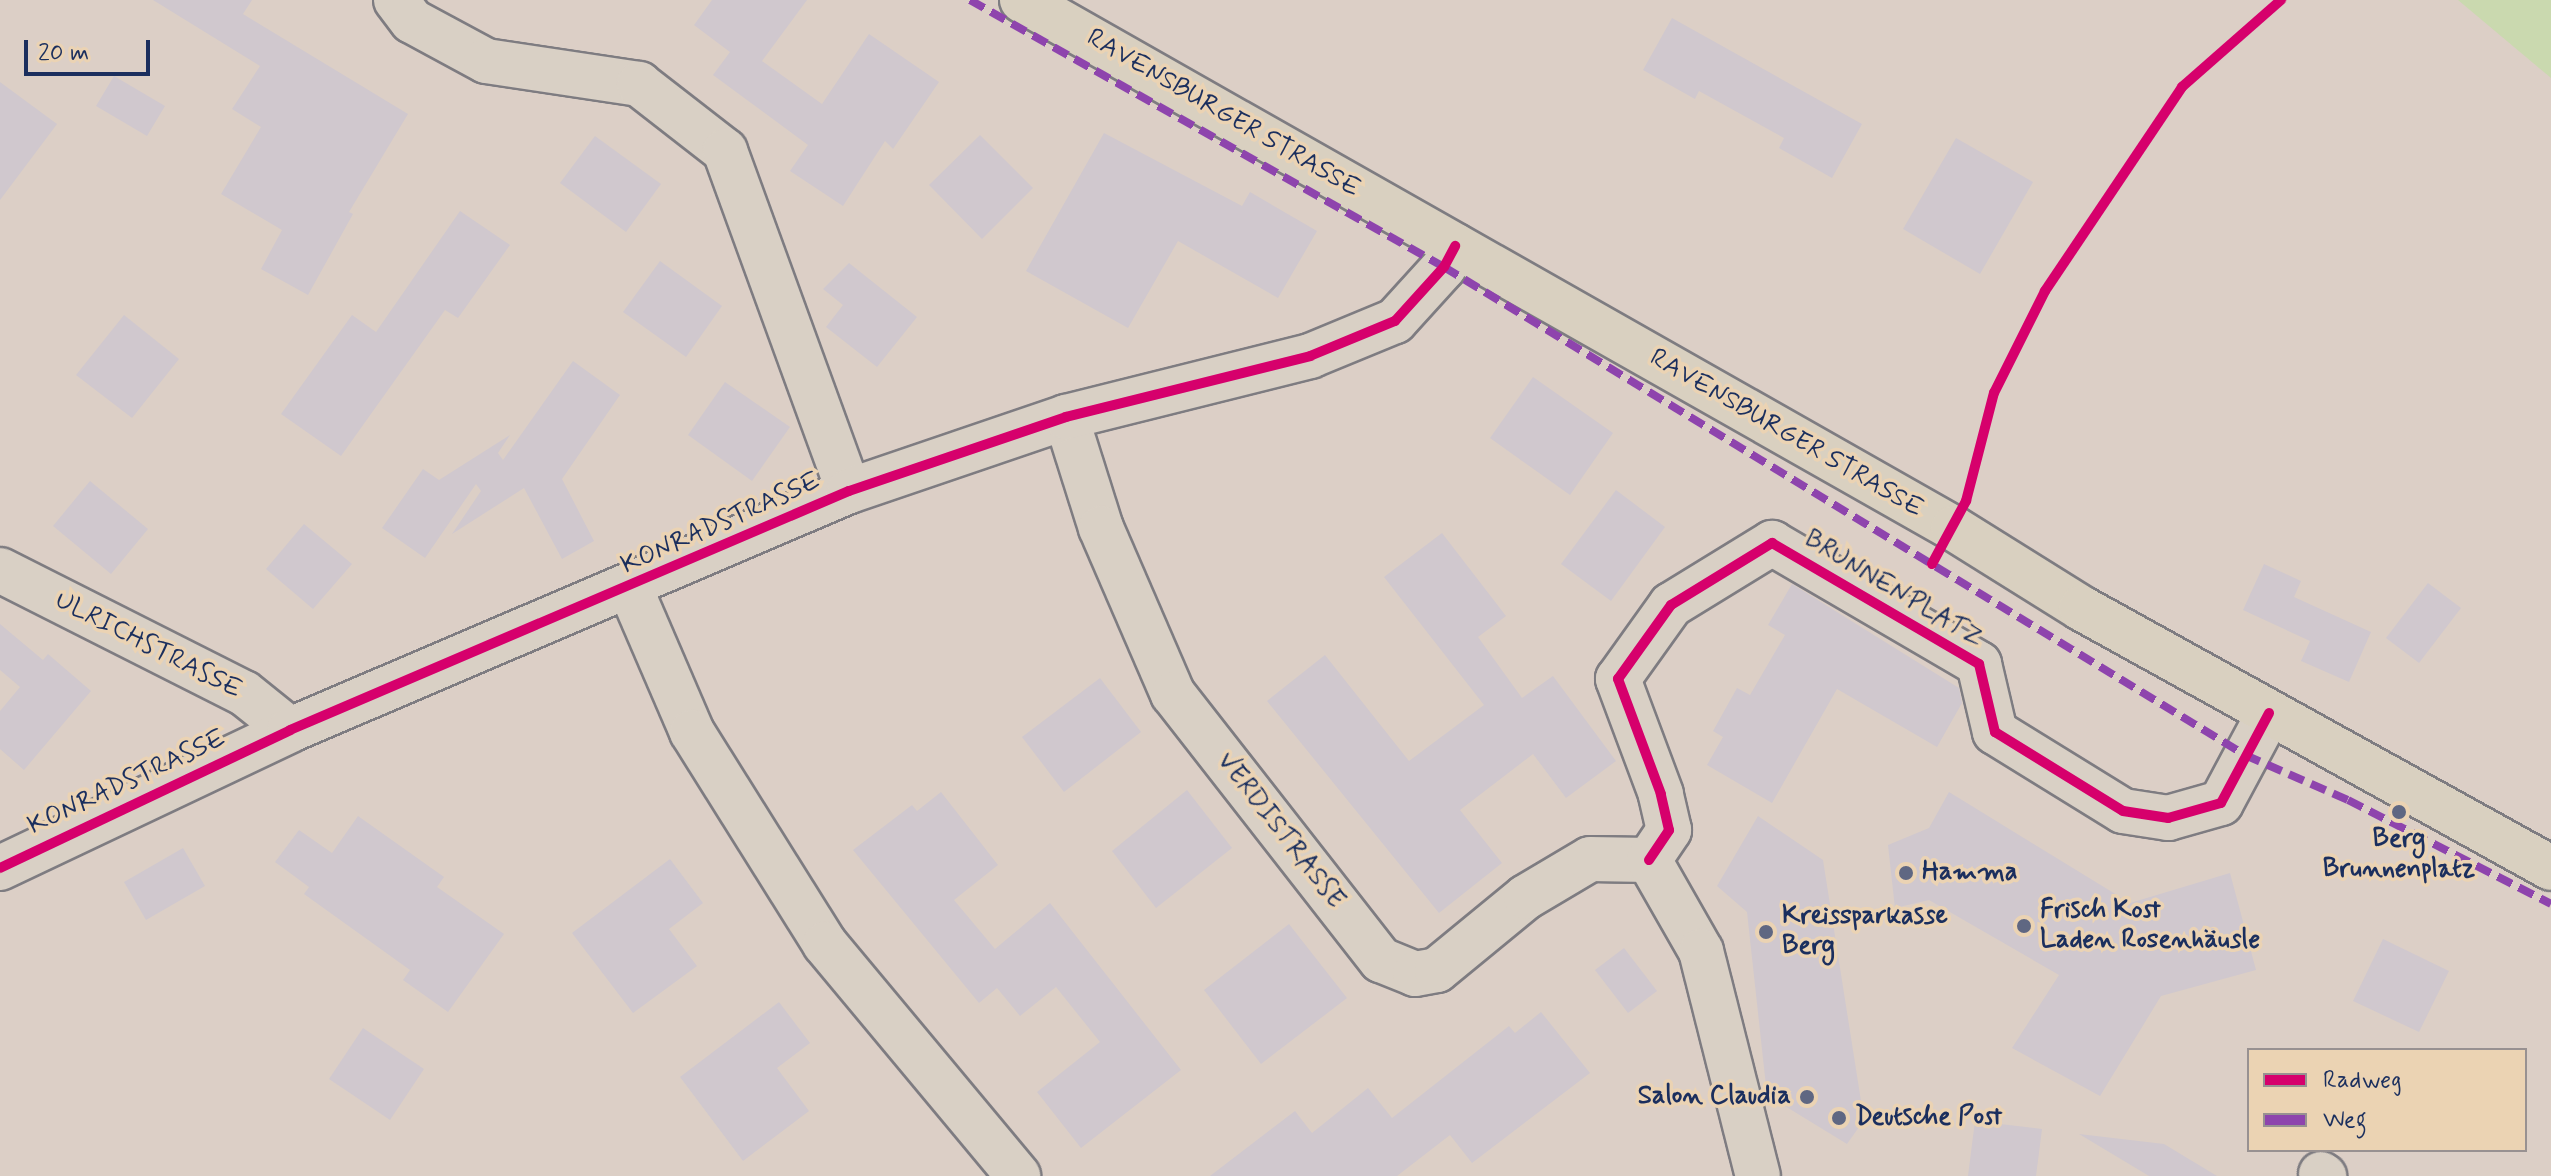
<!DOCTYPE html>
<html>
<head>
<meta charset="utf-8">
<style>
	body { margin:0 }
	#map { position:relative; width:2551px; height:1176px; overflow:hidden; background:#dccfc6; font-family:Mynerve,sans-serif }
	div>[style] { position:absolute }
	.green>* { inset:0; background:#cad9af }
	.building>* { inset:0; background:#d0c8ce }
	.roads { filter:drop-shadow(2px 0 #7e7c81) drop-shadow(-2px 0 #7e7c81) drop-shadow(0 2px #7e7c81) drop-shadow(0 -2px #7e7c81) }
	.minor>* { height:44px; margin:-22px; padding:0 22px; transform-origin:22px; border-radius:22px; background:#d9d0c5 }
	.major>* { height:44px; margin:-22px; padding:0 22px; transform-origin:22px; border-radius:22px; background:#d9d0c0 }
	.quiet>* { height:8px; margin-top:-4px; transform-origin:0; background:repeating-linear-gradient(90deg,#8e44ad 0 16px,transparent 0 24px) }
	.cycleway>* { height:10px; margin:-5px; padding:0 5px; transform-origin:5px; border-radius:5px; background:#d6006c }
	.dots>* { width:22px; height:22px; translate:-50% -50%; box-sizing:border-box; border:4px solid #ebd3b3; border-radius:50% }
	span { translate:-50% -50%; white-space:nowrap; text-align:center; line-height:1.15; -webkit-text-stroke:7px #ebd3b3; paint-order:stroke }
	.street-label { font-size:26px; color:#1b2f5e }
	.poi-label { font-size:26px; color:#1b2f5e; font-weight:700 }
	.left { translate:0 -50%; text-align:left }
	.right { translate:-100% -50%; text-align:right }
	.legend { position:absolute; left:2247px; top:1048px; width:280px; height:104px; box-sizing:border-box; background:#ebd3b3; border:2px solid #989191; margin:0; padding:10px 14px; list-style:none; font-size:24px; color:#1b2f5e }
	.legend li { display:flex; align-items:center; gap:16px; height:40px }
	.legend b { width:40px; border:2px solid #989191 }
	.scale { position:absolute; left:24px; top:40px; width:126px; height:36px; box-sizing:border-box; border:4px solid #1b2f5e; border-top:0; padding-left:10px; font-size:24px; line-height:28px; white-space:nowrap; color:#1b2f5e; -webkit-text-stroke:6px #ebd3b3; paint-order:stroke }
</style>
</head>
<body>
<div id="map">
	<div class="green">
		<div style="clip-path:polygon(2458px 0,2551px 0,2551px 78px)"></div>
	</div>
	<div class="building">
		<div style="clip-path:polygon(153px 0,252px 0,243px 14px,408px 114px,349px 212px,353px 214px,308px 295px,261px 269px,282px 230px,221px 194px,261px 127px,232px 109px,260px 66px)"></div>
		<div style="clip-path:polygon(712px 0,807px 0,762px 61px,822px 104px,869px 34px,939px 82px,893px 149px,885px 141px,843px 206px,790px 171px,808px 145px,713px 75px,730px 52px,694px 25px)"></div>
		<div style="clip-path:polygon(1672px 18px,1862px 124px,1832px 178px,1779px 148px,1784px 138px,1699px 91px,1695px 99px,1643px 70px)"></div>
		<div style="clip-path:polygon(114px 76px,165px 106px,147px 136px,96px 106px)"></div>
		<div style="clip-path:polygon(0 82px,57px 124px,0 200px)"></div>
		<div style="clip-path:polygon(1104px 133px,1242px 206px,1250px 192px,1317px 231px,1278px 298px,1178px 241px,1128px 328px,1026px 271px)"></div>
		<div style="clip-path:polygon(980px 135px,1033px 188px,982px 239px,929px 185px)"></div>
		<div style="clip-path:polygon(595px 136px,661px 184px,626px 232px,560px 183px)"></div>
		<div style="clip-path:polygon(1956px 138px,2033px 182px,1980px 274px,1903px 229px)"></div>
		<div style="clip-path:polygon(460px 211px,510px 245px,458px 318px,445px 310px,341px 456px,281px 414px,352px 315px,376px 332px)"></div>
		<div style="clip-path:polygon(660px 261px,722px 306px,686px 357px,623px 312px)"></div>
		<div style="clip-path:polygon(849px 263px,917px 317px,877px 367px,826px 327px,843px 305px,823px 289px)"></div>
		<div style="clip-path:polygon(124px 315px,179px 359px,132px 418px,76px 375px)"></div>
		<div style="clip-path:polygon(573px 361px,620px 395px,562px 479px,594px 541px,562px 559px,524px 488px,452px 534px,481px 491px,476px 484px,425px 558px,382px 528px,423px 469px,439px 480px,510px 435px,498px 453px,503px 460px)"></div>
		<div style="clip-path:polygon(1533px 377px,1613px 433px,1570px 495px,1490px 438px)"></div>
		<div style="clip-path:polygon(725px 382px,790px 427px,752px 481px,688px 435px)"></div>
		<div style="clip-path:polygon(90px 481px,148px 529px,111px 574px,53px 526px)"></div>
		<div style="clip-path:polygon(1616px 490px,1665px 527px,1611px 601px,1561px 564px)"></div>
		<div style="clip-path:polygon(304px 524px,352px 564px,313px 609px,266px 569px)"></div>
		<div style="clip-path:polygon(1442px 533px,1506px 616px,1478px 637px,1522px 698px,1553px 676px,1616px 761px,1566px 798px,1533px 754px,1460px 810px,1502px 863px,1439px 913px,1267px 701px,1325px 655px,1409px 761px,1484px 705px,1384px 577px)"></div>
		<div style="clip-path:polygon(2264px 564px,2301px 581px,2294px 597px,2371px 632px,2349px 682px,2301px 661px,2310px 641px,2243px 610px)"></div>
		<div style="clip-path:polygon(2428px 583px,2461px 608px,2419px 663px,2386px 638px)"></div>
		<div style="clip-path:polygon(1792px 584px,1959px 688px,1962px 703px,1937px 747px,1837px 689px,1772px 803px,1707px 765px,1723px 737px,1713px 731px,1737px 688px,1750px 695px,1785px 635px,1768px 625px)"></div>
		<div style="clip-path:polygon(0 624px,43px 660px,48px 654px,91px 691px,24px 770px,0 749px,0 711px,20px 687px,0 670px)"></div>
		<div style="clip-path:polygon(1100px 678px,1141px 732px,1064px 792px,1022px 737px)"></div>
		<div style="clip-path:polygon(1187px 790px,1232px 848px,1156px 908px,1112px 851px)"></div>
		<div style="clip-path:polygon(941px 792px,998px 865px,954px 900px,995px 949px,1050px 903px,1181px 1070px,1081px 1148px,1037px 1092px,1100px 1042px,1056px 987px,1020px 1016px,997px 988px,979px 1003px,853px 850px,912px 805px,917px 811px)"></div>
		<div style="clip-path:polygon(1949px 792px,2130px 903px,2230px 873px,2256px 970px,2161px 996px,2100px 1096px,2012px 1048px,2059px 975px,1929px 900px,1895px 908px,1888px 845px,1929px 828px)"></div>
		<div style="clip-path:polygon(358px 816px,444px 877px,437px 887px,504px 934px,448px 1012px,403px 980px,410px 970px,304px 894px,309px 887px,275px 862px,299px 830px,332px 853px)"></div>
		<div style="clip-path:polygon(1758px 816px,1823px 860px,1864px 1120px,1847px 1144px,1767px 1095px,1747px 912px,1717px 886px)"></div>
		<div style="clip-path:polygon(183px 848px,205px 886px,146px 920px,124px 882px)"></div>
		<div style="clip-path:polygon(670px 859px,703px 903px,669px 929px,697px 966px,633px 1013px,572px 933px)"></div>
		<div style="clip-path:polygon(1289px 924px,1347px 998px,1261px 1064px,1204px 990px)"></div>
		<div style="clip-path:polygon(2383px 939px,2449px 971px,2419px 1032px,2353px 1001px)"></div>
		<div style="clip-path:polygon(1624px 948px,1657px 991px,1628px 1013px,1595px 970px)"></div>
		<div style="clip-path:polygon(779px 1002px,810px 1043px,777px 1068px,809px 1111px,743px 1161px,680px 1077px)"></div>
		<div style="clip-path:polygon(1541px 1012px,1590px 1073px,1472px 1163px,1450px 1135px,1397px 1176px,1210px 1176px,1295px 1111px,1312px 1133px,1368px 1088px,1392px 1118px,1509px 1026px,1515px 1033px)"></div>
		<div style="clip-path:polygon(363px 1028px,424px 1069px,390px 1120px,329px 1079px)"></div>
		<div style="clip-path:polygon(1975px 1121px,2042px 1129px,2036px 1176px,1968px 1176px)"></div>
		<div style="clip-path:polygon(2079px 1134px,2164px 1144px,2217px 1176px,2149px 1176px)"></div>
	</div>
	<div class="roads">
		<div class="minor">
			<div style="left:396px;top:0;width:26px;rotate:53deg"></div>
			<div style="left:412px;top:21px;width:84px;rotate:28.4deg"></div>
			<div style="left:486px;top:61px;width:155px;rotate:8.5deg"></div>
			<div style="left:639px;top:84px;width:109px;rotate:37.9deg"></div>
			<div style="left:725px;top:151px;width:362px;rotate:70deg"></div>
			<div style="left:1066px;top:417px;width:116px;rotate:72.5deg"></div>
			<div style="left:1101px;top:528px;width:181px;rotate:66.6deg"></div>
			<div style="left:1173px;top:694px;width:338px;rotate:52deg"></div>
			<div style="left:1381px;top:960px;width:37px;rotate:22deg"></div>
			<div style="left:1415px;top:974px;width:22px;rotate:-10deg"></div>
			<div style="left:1437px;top:970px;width:115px;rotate:-39.4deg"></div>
			<div style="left:1526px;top:897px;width:74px;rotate:-30.7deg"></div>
			<div style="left:1590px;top:859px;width:59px;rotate:1deg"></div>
			<div style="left:0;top:570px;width:273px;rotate:26.8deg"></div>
			<div style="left:244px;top:693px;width:59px;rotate:38.8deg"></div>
			<div style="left:630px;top:588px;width:157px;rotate:66.7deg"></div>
			<div style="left:692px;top:732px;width:250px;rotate:57.9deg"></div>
			<div style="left:825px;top:944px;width:302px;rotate:50.2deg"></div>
			<div style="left:1649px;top:860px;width:36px;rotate:-56deg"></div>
			<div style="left:1669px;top:830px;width:37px;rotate:-103deg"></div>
			<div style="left:1661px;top:794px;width:123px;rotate:-110.5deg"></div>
			<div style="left:1618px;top:679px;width:91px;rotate:-54.4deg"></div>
			<div style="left:1671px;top:605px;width:119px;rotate:-31.5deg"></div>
			<div style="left:1772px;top:543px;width:240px;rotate:30.3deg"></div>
			<div style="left:1979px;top:664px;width:70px;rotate:76.8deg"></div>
			<div style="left:1995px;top:732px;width:150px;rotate:31.7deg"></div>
			<div style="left:2123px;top:811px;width:46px;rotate:8.8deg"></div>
			<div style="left:2168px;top:818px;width:55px;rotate:-15.8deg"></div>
			<div style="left:2221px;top:803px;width:102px;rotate:-61.9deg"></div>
			<div style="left:1649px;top:860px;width:105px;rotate:60.3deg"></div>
			<div style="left:1701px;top:951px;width:232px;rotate:75.8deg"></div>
			<div style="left:0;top:868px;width:321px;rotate:-25.4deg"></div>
			<div style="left:290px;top:730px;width:608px;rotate:-23.15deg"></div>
			<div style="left:849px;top:491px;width:229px;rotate:-18.8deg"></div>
			<div style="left:1066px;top:417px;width:252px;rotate:-14deg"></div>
			<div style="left:1310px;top:356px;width:92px;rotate:-22.4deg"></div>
			<div style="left:1395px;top:321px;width:73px;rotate:-47.8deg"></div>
			<div style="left:1444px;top:267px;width:24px;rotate:-62deg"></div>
			<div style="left:2321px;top:1174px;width:4px;rotate:34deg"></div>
		</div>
		<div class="major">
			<div style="left:1022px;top:0;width:1070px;rotate:29.56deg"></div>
			<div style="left:1953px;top:528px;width:151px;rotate:32deg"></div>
			<div style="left:2081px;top:608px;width:537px;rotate:28.95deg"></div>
		</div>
	</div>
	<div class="quiet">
		<div style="left:970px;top:0;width:544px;rotate:29.39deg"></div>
		<div style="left:1444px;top:267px;width:938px;rotate:31.35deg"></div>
		<div style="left:2245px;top:755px;width:112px;rotate:23.6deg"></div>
		<div style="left:2348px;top:800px;width:228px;rotate:27.1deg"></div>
	</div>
	<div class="cycleway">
		<div style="left:1932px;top:564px;width:72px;rotate:-61.6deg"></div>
		<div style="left:1966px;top:501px;width:112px;rotate:-75.5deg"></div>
		<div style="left:1994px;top:393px;width:114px;rotate:-63.4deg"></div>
		<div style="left:2045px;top:291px;width:246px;rotate:-56.1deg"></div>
		<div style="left:2182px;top:87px;width:132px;rotate:-41.3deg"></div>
		<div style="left:1649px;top:860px;width:36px;rotate:-56deg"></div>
		<div style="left:1669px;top:830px;width:37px;rotate:-103deg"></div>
		<div style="left:1661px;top:794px;width:123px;rotate:-110.5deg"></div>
		<div style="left:1618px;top:679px;width:91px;rotate:-54.4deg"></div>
		<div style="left:1671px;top:605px;width:119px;rotate:-31.5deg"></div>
		<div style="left:1772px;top:543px;width:240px;rotate:30.3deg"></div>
		<div style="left:1979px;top:664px;width:70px;rotate:76.8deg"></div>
		<div style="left:1995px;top:732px;width:150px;rotate:31.7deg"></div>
		<div style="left:2123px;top:811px;width:46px;rotate:8.8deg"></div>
		<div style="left:2168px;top:818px;width:55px;rotate:-15.8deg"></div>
		<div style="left:2221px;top:803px;width:102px;rotate:-61.9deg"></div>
		<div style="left:0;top:868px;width:321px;rotate:-25.4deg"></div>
		<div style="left:290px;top:730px;width:608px;rotate:-23.15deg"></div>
		<div style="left:849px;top:491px;width:229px;rotate:-18.8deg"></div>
		<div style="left:1066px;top:417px;width:252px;rotate:-14deg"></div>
		<div style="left:1310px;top:356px;width:92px;rotate:-22.4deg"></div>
		<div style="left:1395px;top:321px;width:73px;rotate:-47.8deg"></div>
		<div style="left:1444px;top:267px;width:24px;rotate:-62deg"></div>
	</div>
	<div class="dots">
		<div style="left:2399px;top:812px;background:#5f6782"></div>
		<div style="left:1906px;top:873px;background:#5f6782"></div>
		<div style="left:2024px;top:926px;background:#5f6782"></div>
		<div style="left:1766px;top:932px;background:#5f6782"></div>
		<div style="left:1807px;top:1097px;background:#5f6782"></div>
		<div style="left:1839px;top:1118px;background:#5f6782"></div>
	</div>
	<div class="street-label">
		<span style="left:1223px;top:114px;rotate:30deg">RAVENSBURGER STRASSE</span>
		<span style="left:1786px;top:434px;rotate:30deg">RAVENSBURGER STRASSE</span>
		<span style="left:721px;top:524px;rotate:-24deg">KONRADSTRASSE</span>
		<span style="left:1893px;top:590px;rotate:31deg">BRUNNENPLATZ</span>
		<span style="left:148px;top:646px;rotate:27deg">ULRICHSTRASSE</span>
		<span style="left:127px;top:783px;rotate:-25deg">KONRADSTRASSE</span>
		<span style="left:1280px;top:831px;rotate:52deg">VERDISTRASSE</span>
	</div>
	<div class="poi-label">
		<span style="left:2399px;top:855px">Berg<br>Brunnenplatz</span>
		<span class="left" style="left:1922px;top:873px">Hamma</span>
		<span class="left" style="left:2040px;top:926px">Frisch Kost<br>Laden Rosenhäusle</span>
		<span class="left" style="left:1782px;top:932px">Kreissparkasse<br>Berg</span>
		<span class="right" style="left:1791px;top:1097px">Salon Claudia</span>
		<span class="left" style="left:1855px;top:1118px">Deutsche Post</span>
	</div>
	<ul class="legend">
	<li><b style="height:10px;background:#d6006c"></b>Radweg</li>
	<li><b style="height:10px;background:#8e44ad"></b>Weg</li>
	</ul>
	<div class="scale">20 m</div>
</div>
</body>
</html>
